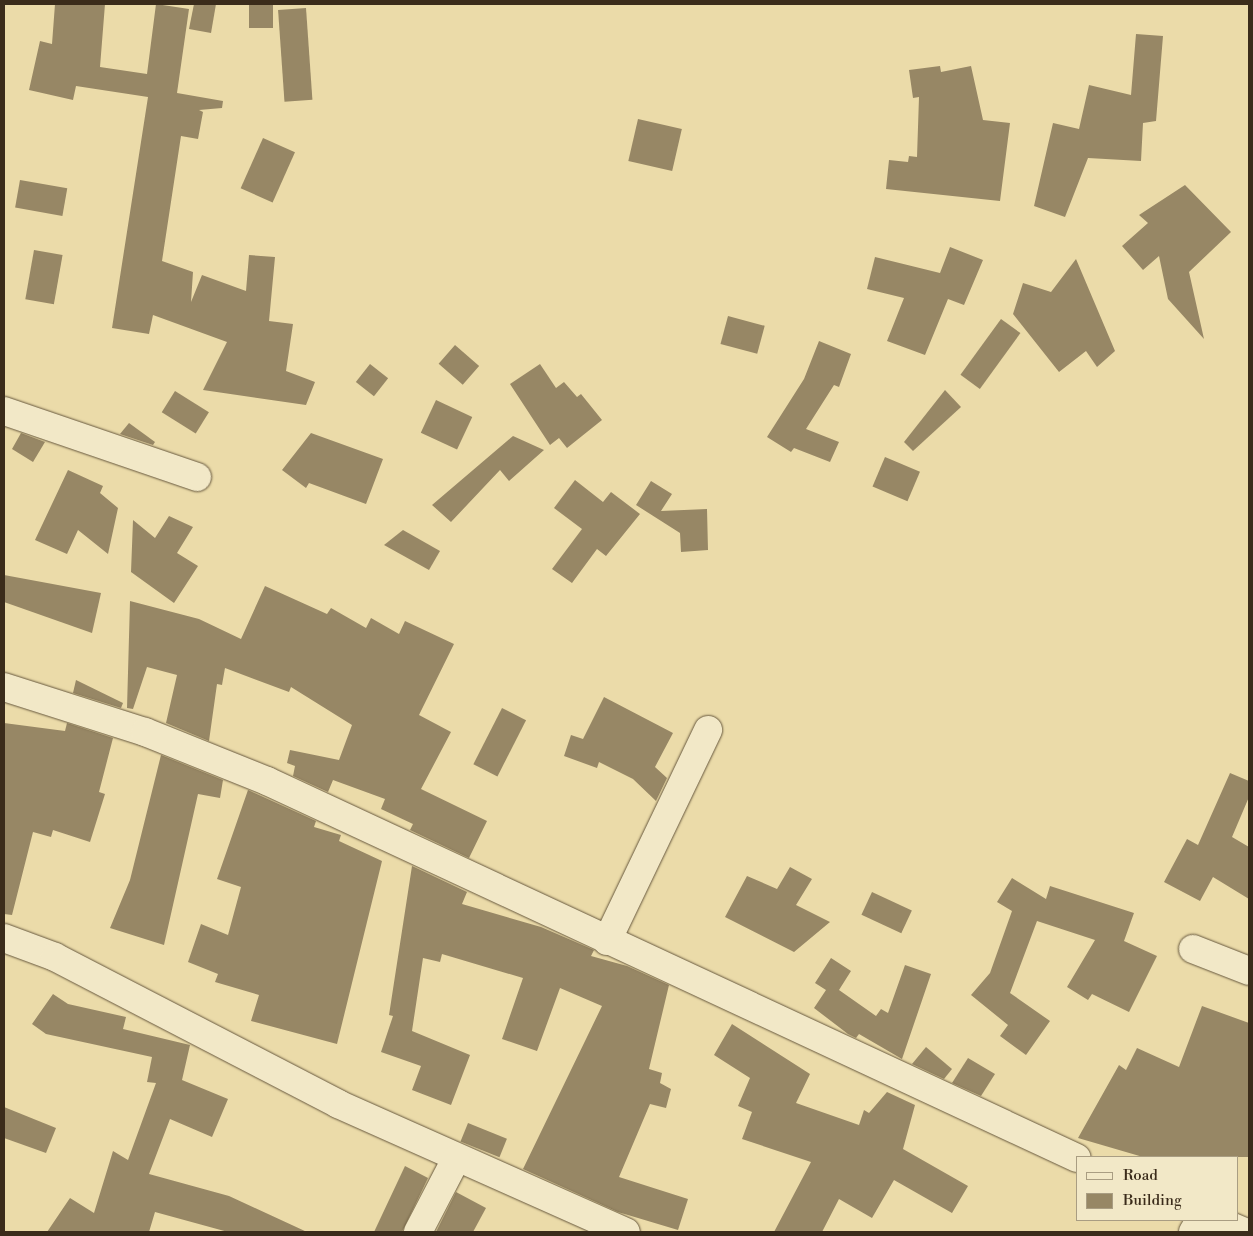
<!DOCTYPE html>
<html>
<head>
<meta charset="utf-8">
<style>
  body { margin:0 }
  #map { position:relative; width:1253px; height:1236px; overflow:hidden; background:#ebdba9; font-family:"Libre Bodoni",serif }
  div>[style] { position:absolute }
  .building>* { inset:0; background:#978765; transform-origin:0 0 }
  .roads { filter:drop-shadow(0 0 1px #67583e) drop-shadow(0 0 1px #67583e) }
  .street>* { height:28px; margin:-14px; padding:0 14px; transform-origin:14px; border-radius:14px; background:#f2e8c7 }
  span { translate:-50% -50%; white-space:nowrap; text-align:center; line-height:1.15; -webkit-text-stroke:4.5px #f2e8c7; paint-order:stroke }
  .frame { position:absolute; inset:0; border:5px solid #3b2c1b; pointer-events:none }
  .legend { position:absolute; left:1076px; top:1156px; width:162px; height:65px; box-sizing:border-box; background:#f2e8c7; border:1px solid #a99d82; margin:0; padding:6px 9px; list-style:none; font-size:15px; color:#3b2c1b }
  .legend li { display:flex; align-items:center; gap:10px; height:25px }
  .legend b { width:25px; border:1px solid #a99d82 }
</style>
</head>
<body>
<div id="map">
  <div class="building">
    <div style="clip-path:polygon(55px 4px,105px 4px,100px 67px,147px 74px,156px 4px,189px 9px,177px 93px,223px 101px,222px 108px,199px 110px,203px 112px,198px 139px,181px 136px,162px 261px,193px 272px,191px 302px,202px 275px,246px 291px,249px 255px,275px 257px,269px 321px,293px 324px,286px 371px,315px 382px,306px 405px,203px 390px,227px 342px,153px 315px,149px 334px,112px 328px,148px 97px,76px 86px,73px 100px,29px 90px,40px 41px,52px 44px)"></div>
    <div style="clip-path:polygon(194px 4px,216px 4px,211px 33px,189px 29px)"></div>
    <div style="left:249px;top:4px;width:24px;height:24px"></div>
    <div style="left:306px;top:8px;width:92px;height:28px;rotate:86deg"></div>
    <div style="clip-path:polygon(1136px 34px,1163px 36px,1156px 121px,1143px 123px,1141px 161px,1088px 158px,1065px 217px,1034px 206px,1053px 123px,1079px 129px,1089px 85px,1131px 95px)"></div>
    <div style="clip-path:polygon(940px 66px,941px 72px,971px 66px,983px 120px,1010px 123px,1000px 201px,886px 189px,889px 160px,908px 162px,909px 156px,917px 157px,919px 97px,913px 98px,909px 70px)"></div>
    <div style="left:638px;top:119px;width:45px;height:43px;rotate:13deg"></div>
    <div style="left:263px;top:138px;width:35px;height:55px;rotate:24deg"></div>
    <div style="left:20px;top:180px;width:48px;height:28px;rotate:10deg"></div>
    <div style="clip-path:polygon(1185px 185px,1231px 232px,1189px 272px,1204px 339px,1168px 299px,1159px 256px,1143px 270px,1122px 246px,1148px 223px,1139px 215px)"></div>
    <div style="clip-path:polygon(950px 247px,983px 260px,964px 305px,948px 299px,925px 355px,887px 341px,904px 298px,867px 289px,875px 257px,940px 273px)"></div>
    <div style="left:34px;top:250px;width:29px;height:50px;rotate:10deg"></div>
    <div style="clip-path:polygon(1076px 259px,1115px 351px,1097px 367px,1086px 351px,1059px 372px,1013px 314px,1023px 283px,1051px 292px)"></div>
    <div style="left:728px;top:316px;width:38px;height:29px;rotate:15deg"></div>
    <div style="left:1001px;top:319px;width:24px;height:69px;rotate:36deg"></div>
    <div style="clip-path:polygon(819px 341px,851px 354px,839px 387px,834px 385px,806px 429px,839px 442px,830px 462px,794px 448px,791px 452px,767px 437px,804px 379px)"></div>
    <div style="left:455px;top:345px;width:32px;height:25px;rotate:41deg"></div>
    <div style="left:370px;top:364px;width:23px;height:23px;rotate:38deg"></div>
    <div style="clip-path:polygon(540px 364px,556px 388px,564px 382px,577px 397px,581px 394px,602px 420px,567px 448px,559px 438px,550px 445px,510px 384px)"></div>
    <div style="clip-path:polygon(945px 390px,961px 407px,913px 451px,904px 442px)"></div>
    <div style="left:175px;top:391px;width:40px;height:25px;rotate:32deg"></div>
    <div style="left:436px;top:400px;width:40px;height:36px;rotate:25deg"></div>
    <div style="clip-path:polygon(129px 423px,155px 442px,153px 445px,120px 434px)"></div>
    <div style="clip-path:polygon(21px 433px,45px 442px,33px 462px,12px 449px)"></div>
    <div style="clip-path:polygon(311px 433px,383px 459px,366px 504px,309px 483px,306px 488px,282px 470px)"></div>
    <div style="clip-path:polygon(513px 436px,544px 450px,509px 481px,500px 470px,451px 522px,432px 505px)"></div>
    <div style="left:885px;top:457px;width:38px;height:32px;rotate:23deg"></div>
    <div style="clip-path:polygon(68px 470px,103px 486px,100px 493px,118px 508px,108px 554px,78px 530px,67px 554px,35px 540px)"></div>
    <div style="clip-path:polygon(575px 480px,603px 502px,611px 492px,640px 514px,606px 556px,597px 549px,572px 583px,552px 569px,582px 529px,554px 508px)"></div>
    <div style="clip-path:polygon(651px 481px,672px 494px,661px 511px,707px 509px,708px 550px,681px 552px,680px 533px,636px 505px)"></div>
    <div style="clip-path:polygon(169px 516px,193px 527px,177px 553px,198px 566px,174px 603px,131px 572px,133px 520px,155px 538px)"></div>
    <div style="clip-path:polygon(403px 530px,440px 551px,429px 570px,384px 545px)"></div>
    <div style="clip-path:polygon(4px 575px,101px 593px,92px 633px,4px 602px)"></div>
    <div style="clip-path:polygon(265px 586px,327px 614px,331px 608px,366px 628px,371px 618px,399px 634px,405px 621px,454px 644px,419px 715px,451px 732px,421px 789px,487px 821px,469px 858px,410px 830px,413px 824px,381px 809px,385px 799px,333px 780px,328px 792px,293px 776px,295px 766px,287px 763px,290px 750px,339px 760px,352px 725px,291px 687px,289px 692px,225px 668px,222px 685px,217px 684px,209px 741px,166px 723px,177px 675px,147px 667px,133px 709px,127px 708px,130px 601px,199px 619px,241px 639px)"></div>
    <div style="clip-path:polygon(76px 680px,123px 703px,121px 708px,73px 693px)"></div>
    <div style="clip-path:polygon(604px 697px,673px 733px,655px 767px,667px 778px,656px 801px,633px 779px,599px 762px,597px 768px,564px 756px,571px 735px,583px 739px)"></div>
    <div style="left:502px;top:708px;width:27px;height:63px;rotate:27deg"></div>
    <div style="clip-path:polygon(4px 723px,65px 731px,67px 723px,113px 738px,99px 792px,105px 794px,90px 842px,53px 830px,51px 837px,33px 832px,12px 915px,4px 914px)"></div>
    <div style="clip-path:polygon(161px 755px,223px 780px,220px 798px,198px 794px,164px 945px,110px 928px,130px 880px)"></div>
    <div style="clip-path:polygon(1230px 773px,1249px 781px,1249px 797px,1232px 837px,1249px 847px,1249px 899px,1213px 877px,1200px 901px,1164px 882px,1187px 839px,1198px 845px)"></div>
    <div style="clip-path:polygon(248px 790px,316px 821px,314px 827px,341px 835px,339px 841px,382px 861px,337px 1044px,251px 1021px,259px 995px,215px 982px,218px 974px,188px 962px,201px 924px,228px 935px,241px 887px,217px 879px)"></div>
    <div style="clip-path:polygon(412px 866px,467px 892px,462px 904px,541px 927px,594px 950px,591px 956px,627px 966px,669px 985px,649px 1069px,662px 1073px,660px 1083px,671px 1089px,666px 1108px,650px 1104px,619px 1177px,688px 1199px,678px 1230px,618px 1212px,523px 1169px,602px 1006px,560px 988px,537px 1051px,502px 1039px,523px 978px,442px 954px,440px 962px,423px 958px,412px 1031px,470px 1055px,451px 1105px,412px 1090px,421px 1066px,381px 1052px,393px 1016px,389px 1015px)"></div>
    <div style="clip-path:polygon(790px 867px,812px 879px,796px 905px,830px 922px,794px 952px,725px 917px,747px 876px,777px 889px)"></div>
    <div style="clip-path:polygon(1012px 878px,1046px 899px,1050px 886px,1134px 913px,1124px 941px,1157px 956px,1129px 1012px,1092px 994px,1088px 1000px,1067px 987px,1095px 940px,1037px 921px,1010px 993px,1050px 1021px,1026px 1055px,1000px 1036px,1008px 1025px,971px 995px,990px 973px,1012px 911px,997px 902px)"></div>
    <div style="left:872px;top:892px;width:44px;height:25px;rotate:25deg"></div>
    <div style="clip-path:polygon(831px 958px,851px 971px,839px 990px,876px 1016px,881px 1009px,888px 1013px,905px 965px,931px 974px,902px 1059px,859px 1034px,856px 1038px,848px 1034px,814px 1008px,826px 990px,815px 983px)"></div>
    <div style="clip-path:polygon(53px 994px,68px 1004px,126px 1017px,123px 1029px,190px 1045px,182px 1080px,228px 1099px,212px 1137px,170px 1119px,149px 1174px,229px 1196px,307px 1232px,228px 1232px,155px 1212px,149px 1232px,47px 1232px,70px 1198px,94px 1213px,113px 1151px,128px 1160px,156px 1083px,147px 1082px,152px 1057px,46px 1034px,32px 1024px)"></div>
    <div style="clip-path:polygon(1202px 1006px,1249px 1023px,1249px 1157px,1143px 1157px,1078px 1138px,1119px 1065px,1126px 1070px,1137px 1048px,1179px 1067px)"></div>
    <div style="clip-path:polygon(732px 1024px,810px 1074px,796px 1103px,859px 1125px,864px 1110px,869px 1113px,887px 1092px,915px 1105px,903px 1149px,968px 1186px,952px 1213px,894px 1180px,872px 1218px,839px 1199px,822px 1232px,774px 1232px,811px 1162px,742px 1139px,752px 1112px,738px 1106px,750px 1078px,714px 1055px)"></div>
    <div style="clip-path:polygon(926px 1047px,952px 1069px,944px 1079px,912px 1064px)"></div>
    <div style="clip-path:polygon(968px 1058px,995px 1074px,981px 1096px,952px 1083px)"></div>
    <div style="clip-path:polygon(4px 1107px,56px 1128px,46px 1153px,4px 1138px)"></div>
    <div style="left:468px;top:1123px;width:42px;height:20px;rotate:22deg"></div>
    <div style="clip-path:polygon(405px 1166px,428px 1178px,402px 1232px,374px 1232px)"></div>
    <div style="clip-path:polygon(456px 1192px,486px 1208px,473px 1232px,436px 1232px)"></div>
  </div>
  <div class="roads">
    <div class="street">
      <div style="left:4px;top:411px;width:204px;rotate:18.9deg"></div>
      <div style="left:4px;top:687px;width:148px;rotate:17.7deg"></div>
      <div style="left:145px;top:732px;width:131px;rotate:21.9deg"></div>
      <div style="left:267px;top:781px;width:893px;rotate:24.96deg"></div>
      <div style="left:4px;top:938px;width:54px;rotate:20.4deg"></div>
      <div style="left:55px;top:957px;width:319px;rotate:27.4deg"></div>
      <div style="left:338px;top:1104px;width:315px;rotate:24deg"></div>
      <div style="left:607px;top:941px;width:234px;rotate:-64.4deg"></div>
      <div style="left:1193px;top:949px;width:60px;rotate:21.4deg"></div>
      <div style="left:1216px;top:1220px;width:30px;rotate:23deg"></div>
      <div style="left:418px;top:1232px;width:82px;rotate:-62.5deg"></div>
      <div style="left:1193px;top:1232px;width:14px;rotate:-60deg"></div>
    </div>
  </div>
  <div class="frame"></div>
  <ul class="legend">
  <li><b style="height:6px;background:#f2e8c7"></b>Road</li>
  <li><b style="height:14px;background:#978765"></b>Building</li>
  </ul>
</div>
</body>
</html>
